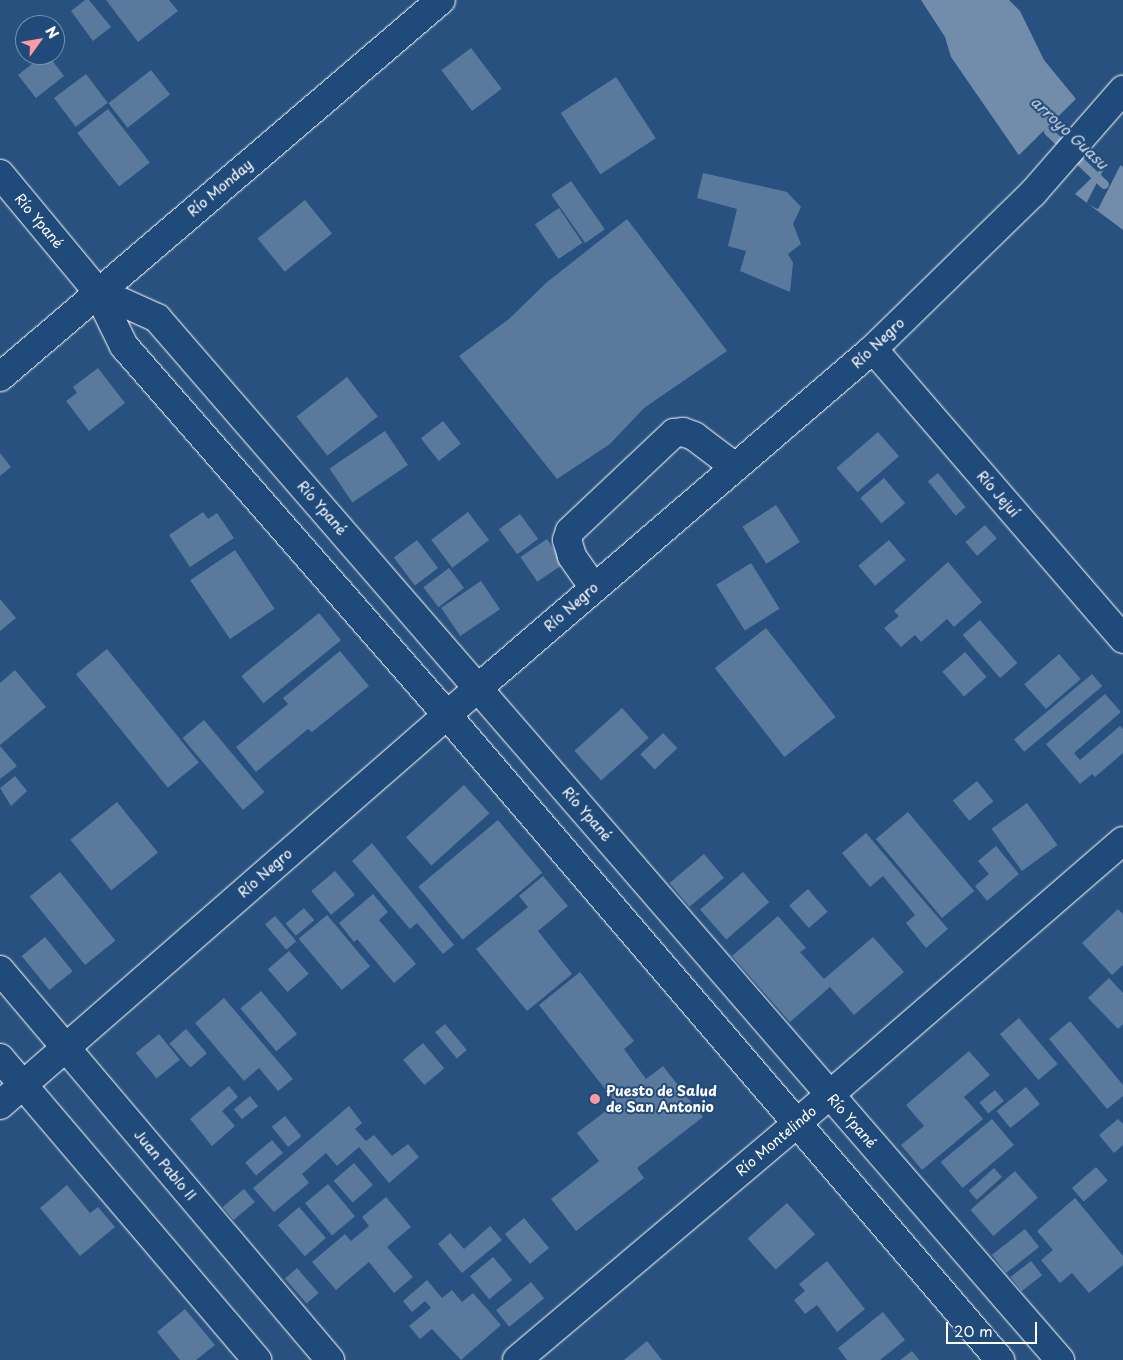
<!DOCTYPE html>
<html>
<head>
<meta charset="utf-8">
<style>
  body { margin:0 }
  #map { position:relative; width:1123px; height:1360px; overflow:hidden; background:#28517f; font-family:"Playpen Sans",sans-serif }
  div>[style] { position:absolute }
  .water>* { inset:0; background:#718dab }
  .pier>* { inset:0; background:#28517f; transform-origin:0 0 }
  .stream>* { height:9px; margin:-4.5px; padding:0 4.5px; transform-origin:4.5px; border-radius:4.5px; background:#718dab }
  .building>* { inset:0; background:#5a7a9d; transform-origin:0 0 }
  .roads { filter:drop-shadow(0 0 1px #fff) drop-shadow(0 0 1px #fff) }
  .minor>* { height:28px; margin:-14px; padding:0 14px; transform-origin:14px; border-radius:14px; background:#1f4a7a }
  .dots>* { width:14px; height:14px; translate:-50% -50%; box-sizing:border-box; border:2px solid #1f4a7a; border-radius:50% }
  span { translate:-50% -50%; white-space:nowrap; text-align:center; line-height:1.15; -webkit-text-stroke:4px #1f4a7a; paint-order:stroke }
  .street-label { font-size:14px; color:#fff }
  .poi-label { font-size:14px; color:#fff; font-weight:700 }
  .left { translate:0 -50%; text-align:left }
  .water-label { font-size:15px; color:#d4dde6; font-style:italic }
  .north { position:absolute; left:15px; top:15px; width:50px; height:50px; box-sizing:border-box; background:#1f4a7a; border:1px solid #7992af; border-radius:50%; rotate:58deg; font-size:14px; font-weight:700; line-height:20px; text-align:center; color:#fff }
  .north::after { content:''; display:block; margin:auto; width:18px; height:22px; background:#ff9aa2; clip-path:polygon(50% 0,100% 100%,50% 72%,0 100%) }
  .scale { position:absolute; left:946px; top:1322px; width:91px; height:22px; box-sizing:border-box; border:2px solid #fff; border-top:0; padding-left:6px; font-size:15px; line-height:18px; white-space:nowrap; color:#fff; -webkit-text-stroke:4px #1f4a7a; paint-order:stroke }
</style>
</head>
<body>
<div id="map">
  <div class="water">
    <div style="clip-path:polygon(921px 0,1009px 0,1020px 11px,1044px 60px,1076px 99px,1069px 127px,1027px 167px,951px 57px,945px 37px)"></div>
    <div style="clip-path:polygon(1111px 159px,1123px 167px,1123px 230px,1075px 194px)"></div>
  </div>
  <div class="pier">
    <div style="clip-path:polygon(1078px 97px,1071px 129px,1025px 169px,1017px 157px)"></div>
    <div style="left:1110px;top:157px;width:13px;height:52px;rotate:27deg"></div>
  </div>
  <div class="stream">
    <div style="left:1048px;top:131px;width:77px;rotate:43.4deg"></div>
  </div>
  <div class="building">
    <div style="clip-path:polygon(85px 0,89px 0,111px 27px,93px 41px,71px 11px)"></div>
    <div style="clip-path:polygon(106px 0,169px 0,178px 11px,138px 42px)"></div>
    <div style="left:471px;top:48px;width:51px;height:37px;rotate:53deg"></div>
    <div style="clip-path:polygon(43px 55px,48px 55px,64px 76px,36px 98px,18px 75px)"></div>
    <div style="left:151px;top:70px;width:31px;height:54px;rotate:52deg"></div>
    <div style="left:86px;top:74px;width:36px;height:40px;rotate:53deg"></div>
    <div style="left:616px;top:77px;width:73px;height:66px;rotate:57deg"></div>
    <div style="left:108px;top:109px;width:68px;height:39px;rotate:52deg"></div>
    <div style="clip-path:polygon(703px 173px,787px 192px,801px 207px,793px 224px,801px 244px,788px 254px,793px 263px,790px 292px,740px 271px,746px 251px,728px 246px,737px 209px,697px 198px)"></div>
    <div style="left:571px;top:181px;width:59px;height:24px;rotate:55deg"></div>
    <div style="left:305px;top:200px;width:43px;height:61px;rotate:51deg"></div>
    <div style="left:559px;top:208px;width:42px;height:29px;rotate:56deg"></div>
    <div style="clip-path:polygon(627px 219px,727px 351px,644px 408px,610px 444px,557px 479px,459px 356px,509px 319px,546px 283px)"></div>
    <div style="clip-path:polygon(98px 368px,125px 403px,89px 431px,66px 401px,77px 393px,73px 387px)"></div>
    <div style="left:347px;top:377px;width:50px;height:64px;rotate:52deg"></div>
    <div style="left:443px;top:421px;width:29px;height:28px;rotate:52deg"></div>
    <div style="left:385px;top:431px;width:41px;height:67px;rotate:56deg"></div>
    <div style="left:878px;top:432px;width:32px;height:55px;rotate:49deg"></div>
    <div style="clip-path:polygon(0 453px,11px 467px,0 476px)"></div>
    <div style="left:938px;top:473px;width:44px;height:13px;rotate:51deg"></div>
    <div style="left:884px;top:478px;width:33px;height:31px;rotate:50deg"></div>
    <div style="left:776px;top:505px;width:44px;height:40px;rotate:57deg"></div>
    <div style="clip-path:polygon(203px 512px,208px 519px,217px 513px,234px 538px,190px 567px,169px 535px)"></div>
    <div style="left:468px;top:512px;width:35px;height:46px;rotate:53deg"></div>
    <div style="left:520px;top:514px;width:31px;height:26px;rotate:54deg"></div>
    <div style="left:985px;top:525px;width:18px;height:26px;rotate:49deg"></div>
    <div style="left:547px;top:539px;width:30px;height:32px;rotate:56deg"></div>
    <div style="left:417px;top:540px;width:35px;height:29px;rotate:53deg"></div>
    <div style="left:889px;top:540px;width:26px;height:40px;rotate:50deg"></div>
    <div style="left:235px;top:550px;width:71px;height:54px;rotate:56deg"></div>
    <div style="clip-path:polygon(948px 562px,982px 602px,954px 627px,947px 619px,921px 642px,915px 635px,901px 647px,884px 628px,899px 616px,894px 611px)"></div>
    <div style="left:751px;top:563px;width:54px;height:41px;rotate:58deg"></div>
    <div style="left:449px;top:568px;width:25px;height:32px;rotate:53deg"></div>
    <div style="left:481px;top:581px;width:34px;height:48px;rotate:56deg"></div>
    <div style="clip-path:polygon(0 599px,16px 618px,0 631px)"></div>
    <div style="left:319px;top:613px;width:35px;height:100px;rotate:51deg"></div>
    <div style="left:980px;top:620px;width:57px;height:23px;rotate:49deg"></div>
    <div style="left:766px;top:628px;width:113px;height:65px;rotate:52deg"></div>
    <div style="left:107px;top:649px;width:146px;height:40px;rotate:51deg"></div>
    <div style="clip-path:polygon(340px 651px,369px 686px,312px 732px,308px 729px,256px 772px,236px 747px,288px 704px,283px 698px)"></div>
    <div style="left:965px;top:652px;width:33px;height:30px;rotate:49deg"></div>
    <div style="left:1059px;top:654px;width:33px;height:46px;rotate:49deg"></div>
    <div style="clip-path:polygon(15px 670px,46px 707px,0 745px,0 683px)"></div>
    <div style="left:1092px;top:674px;width:16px;height:102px;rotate:50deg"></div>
    <div style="clip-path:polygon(1105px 694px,1121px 712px,1074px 753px,1080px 760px,1120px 726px,1123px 729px,1123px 753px,1095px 777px,1092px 774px,1080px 784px,1046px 744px)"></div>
    <div style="left:622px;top:708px;width:40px;height:64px;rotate:48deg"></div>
    <div style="left:204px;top:720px;width:94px;height:28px;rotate:50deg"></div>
    <div style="left:663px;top:733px;width:21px;height:31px;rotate:47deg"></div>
    <div style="clip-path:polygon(0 746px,17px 766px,0 779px)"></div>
    <div style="clip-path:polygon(15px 776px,27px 791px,11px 806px,0 788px)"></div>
    <div style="left:977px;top:781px;width:26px;height:31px;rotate:51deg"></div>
    <div style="left:464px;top:785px;width:38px;height:78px;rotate:48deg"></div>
    <div style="left:117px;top:802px;width:65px;height:60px;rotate:51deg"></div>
    <div style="left:1027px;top:803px;width:52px;height:44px;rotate:54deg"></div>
    <div style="left:908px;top:812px;width:103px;height:42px;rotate:50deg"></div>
    <div style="left:498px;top:820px;width:69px;height:104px;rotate:50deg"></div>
    <div style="clip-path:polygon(866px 833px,948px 929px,926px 948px,906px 923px,915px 915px,883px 876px,870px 887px,842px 853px)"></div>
    <div style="clip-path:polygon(372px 843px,454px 945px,443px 954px,417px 923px,410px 929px,352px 861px)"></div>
    <div style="clip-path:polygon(996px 846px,1019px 874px,987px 901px,975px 886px,989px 874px,978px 861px)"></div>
    <div style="left:704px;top:854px;width:31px;height:45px;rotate:50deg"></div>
    <div style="left:335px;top:871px;width:31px;height:31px;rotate:50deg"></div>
    <div style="left:60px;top:872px;width:88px;height:39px;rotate:51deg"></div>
    <div style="left:743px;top:872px;width:40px;height:57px;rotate:49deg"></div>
    <div style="clip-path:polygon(543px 876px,568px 906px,538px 931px,572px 974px,527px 1011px,476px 949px,528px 907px,519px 896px)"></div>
    <div style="left:808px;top:889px;width:30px;height:25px;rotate:49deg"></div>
    <div style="clip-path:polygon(373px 894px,388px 912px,379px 920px,416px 964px,394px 983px,357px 939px,354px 942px,339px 923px)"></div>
    <div style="left:304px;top:908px;width:16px;height:24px;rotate:50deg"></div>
    <div style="clip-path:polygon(1118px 909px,1123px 914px,1123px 965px,1112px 975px,1082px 943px)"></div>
    <div style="left:327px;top:915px;width:67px;height:37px;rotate:50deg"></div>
    <div style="left:275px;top:916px;width:33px;height:13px;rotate:50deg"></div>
    <div style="clip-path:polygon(778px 916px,806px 948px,800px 952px,824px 979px,873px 937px,904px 972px,854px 1015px,830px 987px,790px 1022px,732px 956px)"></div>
    <div style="left:45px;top:937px;width:44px;height:30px;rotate:51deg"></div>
    <div style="left:289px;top:951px;width:30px;height:28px;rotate:49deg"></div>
    <div style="clip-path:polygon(580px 972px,634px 1041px,624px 1049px,646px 1079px,663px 1066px,703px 1117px,637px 1168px,644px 1178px,576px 1231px,551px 1199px,599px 1161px,577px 1133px,616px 1103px,539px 1005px)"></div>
    <div style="clip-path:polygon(1109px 978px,1123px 993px,1123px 1024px,1118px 1029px,1088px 998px)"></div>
    <div style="left:261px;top:991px;width:56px;height:27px;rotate:50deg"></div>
    <div style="clip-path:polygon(224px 998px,293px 1079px,278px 1091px,259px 1068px,244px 1081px,195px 1023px)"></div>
    <div style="left:1019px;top:1018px;width:60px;height:25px;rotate:50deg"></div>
    <div style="clip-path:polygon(1070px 1021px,1123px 1085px,1123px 1096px,1107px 1109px,1049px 1039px)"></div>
    <div style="left:445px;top:1024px;width:34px;height:13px;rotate:50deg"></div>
    <div style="left:186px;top:1029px;width:32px;height:22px;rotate:49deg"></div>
    <div style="left:159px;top:1034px;width:33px;height:30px;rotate:51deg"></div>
    <div style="left:423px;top:1043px;width:33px;height:26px;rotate:50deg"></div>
    <div style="clip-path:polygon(969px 1051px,990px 1075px,964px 1097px,983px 1119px,922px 1170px,901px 1145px,924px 1126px,906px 1105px)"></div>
    <div style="clip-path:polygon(229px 1086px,238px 1097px,222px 1111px,235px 1126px,212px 1146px,190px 1119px)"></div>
    <div style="left:1026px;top:1087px;width:22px;height:38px;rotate:51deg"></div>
    <div style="left:995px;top:1090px;width:14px;height:20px;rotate:51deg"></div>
    <div style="left:250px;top:1096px;width:13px;height:21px;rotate:51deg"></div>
    <div style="clip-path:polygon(349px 1106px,362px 1123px,355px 1129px,366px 1141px,374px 1135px,392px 1156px,408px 1144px,419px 1157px,389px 1183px,359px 1147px,337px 1166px,326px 1153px,302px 1174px,309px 1183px,274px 1212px,253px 1188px)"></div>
    <div style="left:285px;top:1116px;width:26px;height:17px;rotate:51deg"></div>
    <div style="left:992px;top:1119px;width:34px;height:67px;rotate:50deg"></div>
    <div style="clip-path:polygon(1118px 1119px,1123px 1124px,1123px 1145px,1114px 1153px,1099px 1135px)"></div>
    <div style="left:272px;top:1140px;width:17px;height:35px;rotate:50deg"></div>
    <div style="left:354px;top:1163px;width:29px;height:27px;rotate:49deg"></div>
    <div style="left:1096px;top:1167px;width:18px;height:32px;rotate:49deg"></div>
    <div style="left:994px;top:1168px;width:12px;height:34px;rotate:48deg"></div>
    <div style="left:1015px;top:1171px;width:35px;height:59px;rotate:49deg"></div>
    <div style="left:328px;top:1184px;width:42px;height:30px;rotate:50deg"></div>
    <div style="clip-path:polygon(67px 1185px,90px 1213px,98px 1207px,115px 1227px,80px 1256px,40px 1208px)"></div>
    <div style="left:244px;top:1189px;width:17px;height:28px;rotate:50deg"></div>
    <div style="clip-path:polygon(386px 1197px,411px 1227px,387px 1247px,413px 1277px,394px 1293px,369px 1262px,336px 1290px,312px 1262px,345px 1234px,351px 1241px,369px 1226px,362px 1217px)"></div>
    <div style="clip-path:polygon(1075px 1198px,1123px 1256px,1123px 1265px,1089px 1293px,1072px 1273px,1060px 1283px,1041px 1260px,1053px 1250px,1037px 1231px)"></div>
    <div style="left:787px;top:1203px;width:42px;height:53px;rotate:48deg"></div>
    <div style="left:299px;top:1207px;width:41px;height:28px;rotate:49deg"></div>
    <div style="left:524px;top:1218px;width:39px;height:25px;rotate:50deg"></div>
    <div style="clip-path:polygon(490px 1226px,502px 1240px,462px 1273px,438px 1244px,450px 1233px,464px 1249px)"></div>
    <div style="left:1025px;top:1229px;width:23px;height:42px;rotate:52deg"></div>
    <div style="left:493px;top:1257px;width:30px;height:30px;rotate:50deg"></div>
    <div style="clip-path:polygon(827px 1261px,865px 1309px,837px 1332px,817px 1305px,805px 1314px,794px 1300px,805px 1291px,799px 1284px)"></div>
    <div style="left:1031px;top:1261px;width:18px;height:26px;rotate:52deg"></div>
    <div style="left:297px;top:1268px;width:33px;height:16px;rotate:49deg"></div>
    <div style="clip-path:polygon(427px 1280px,442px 1298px,452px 1290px,462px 1302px,473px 1293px,501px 1325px,461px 1360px,432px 1329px,420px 1339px,409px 1326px,431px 1308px,425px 1301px,412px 1312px,403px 1301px)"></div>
    <div style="left:531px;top:1282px;width:21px;height:45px;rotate:51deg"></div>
    <div style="clip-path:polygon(185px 1309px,215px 1345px,196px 1360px,180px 1360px,157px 1332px)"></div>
    <div style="clip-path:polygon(883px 1312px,905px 1340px,880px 1360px,847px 1360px,838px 1348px)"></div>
    <div style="clip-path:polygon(647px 1341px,662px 1360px,624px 1360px)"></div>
    <div style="clip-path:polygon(912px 1351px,919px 1360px,900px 1360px)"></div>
  </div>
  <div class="roads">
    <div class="minor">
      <div style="left:0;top:174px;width:152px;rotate:50.3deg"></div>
      <div style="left:97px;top:291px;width:61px;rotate:63.9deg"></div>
      <div style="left:124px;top:346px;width:490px;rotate:48.8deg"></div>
      <div style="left:447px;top:715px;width:850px;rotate:49.39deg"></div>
      <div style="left:97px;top:291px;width:66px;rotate:24.2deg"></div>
      <div style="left:157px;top:318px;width:1379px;rotate:49.09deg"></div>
      <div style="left:873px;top:349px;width:383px;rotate:49.2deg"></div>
      <div style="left:0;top:377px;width:580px;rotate:-40.53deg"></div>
      <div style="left:594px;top:588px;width:39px;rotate:-125deg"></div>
      <div style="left:572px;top:556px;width:17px;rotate:-107deg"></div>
      <div style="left:567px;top:540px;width:9px;rotate:-72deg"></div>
      <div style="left:570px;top:531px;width:143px;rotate:-43.3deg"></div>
      <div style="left:674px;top:433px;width:9px;rotate:-6deg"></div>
      <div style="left:683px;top:432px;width:12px;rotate:20deg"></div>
      <div style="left:694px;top:436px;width:51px;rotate:37.1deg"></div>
      <div style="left:0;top:970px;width:511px;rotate:49.76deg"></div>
      <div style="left:0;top:1058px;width:397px;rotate:49.6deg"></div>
      <div style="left:0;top:1105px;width:634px;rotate:-41.1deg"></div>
      <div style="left:478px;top:688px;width:521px;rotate:-40.64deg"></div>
      <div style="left:873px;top:349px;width:223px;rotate:-44.3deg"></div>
      <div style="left:1033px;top:193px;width:137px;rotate:-48.9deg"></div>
      <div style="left:517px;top:1360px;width:365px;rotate:-40.2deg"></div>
      <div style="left:796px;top:1124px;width:432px;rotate:-40.9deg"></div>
    </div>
  </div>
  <div class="dots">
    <div style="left:595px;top:1099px;background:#ff9aa2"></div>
  </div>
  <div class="street-label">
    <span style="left:220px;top:188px;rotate:-40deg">Río Monday</span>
    <span style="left:39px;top:221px;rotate:50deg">Río Ypané</span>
    <span style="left:878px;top:343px;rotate:-43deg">Río Negro</span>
    <span style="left:998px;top:494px;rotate:49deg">Río Jejuí</span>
    <span style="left:322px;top:508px;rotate:49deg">Río Ypané</span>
    <span style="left:571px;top:607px;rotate:-41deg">Río Negro</span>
    <span style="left:587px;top:814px;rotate:49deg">Río Ypané</span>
    <span style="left:265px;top:873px;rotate:-41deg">Río Negro</span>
    <span style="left:852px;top:1121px;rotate:49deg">Río Ypané</span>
    <span style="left:776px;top:1141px;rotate:-40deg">Río Montelindo</span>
    <span style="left:165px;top:1165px;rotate:50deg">Juan Pablo II</span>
  </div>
  <div class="poi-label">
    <span class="left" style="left:606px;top:1099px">Puesto de Salud<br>de San Antonio</span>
  </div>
  <div class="water-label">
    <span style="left:1070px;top:132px;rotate:43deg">arroyo Guasu</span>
  </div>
  <div class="north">N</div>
  <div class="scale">20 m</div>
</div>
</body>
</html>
